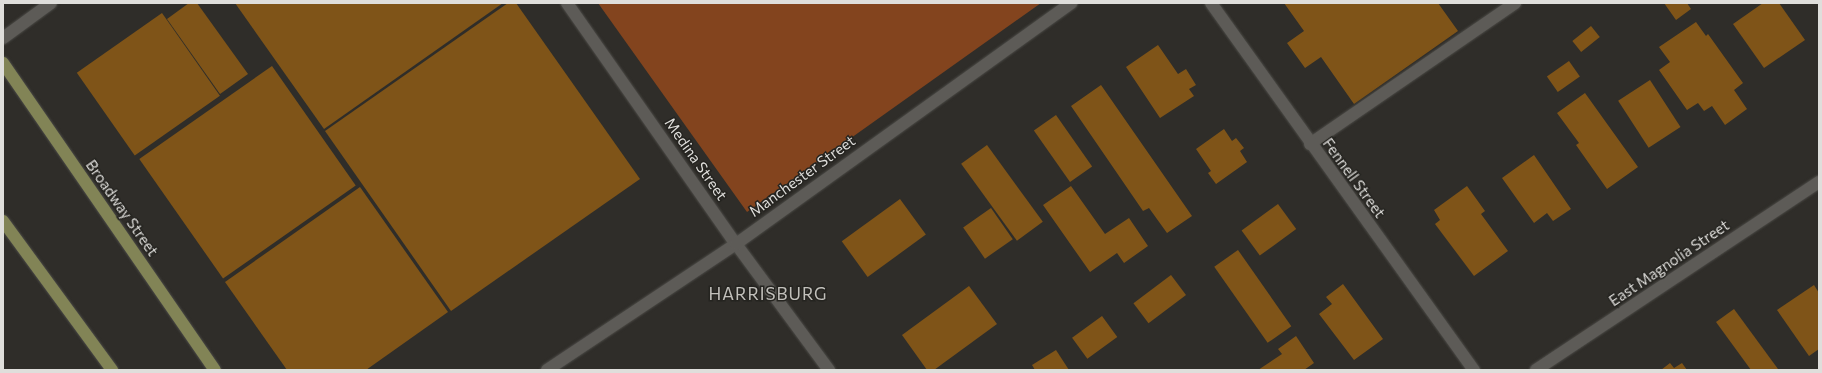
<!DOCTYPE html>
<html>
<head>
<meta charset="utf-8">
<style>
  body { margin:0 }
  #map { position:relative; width:1822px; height:373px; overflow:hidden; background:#2f2d29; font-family:Commissioner,sans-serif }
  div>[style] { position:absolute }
  .green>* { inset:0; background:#83441e }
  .building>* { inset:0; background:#7f5418; transform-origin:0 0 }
  .roads { filter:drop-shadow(0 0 1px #4b4a46) drop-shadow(0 0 1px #4b4a46) }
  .lane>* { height:12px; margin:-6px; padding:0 6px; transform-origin:6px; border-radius:6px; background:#5d5b57 }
  .street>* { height:12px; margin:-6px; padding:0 6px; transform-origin:6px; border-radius:6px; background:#5d5b57 }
  .primary>* { height:12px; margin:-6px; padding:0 6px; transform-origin:6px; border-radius:6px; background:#828456 }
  span { translate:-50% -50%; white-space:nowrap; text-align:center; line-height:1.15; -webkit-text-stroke:3px #252420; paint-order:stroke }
  .street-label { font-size:15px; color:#dfdedb }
  .quarter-label { font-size:17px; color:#c2c0bb; letter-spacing:1px }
  .frame { position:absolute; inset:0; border:4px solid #dfdedb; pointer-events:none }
</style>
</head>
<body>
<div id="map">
  <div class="green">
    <div style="clip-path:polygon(598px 3px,1041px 3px,747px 212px)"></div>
  </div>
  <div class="building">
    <div style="clip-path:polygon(189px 3px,197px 3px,248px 74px,220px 94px,167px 19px)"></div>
    <div style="clip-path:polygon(235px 3px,503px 3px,324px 129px)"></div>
    <div style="clip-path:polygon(508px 3px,516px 3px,640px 179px,451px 311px,325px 131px)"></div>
    <div style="clip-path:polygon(1284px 3px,1438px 3px,1458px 31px,1354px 104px,1321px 57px,1305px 68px,1287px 43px,1304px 31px)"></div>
    <div style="clip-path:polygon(1664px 3px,1687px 3px,1691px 9px,1676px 20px)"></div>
    <div style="clip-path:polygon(1763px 3px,1779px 3px,1805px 40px,1764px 68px,1733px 24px)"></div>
    <div style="left:162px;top:13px;width:101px;height:104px;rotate:55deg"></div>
    <div style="clip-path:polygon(1696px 22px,1706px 36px,1708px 34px,1743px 83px,1734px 90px,1747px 109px,1725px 125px,1712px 106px,1704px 111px,1698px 103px,1687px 110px,1659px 70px,1670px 62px,1659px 47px)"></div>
    <div style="left:1591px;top:26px;width:14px;height:24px;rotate:51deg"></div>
    <div style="clip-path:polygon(1158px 45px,1178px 74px,1186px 69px,1196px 85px,1189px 89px,1194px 96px,1160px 118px,1126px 67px)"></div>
    <div style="left:1569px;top:61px;width:19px;height:27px;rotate:55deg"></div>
    <div style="left:272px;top:66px;width:146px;height:162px;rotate:55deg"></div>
    <div style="left:1650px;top:80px;width:56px;height:38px;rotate:57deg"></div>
    <div style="clip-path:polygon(1101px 85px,1192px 216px,1167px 233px,1149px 208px,1143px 211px,1071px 106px)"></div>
    <div style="clip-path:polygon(1585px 93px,1638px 167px,1607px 189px,1576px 145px,1579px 143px,1557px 113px)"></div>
    <div style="left:1056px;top:115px;width:63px;height:27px;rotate:55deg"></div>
    <div style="clip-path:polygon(1224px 129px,1232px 141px,1236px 138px,1244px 148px,1240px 151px,1247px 162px,1216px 184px,1208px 173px,1211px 171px,1196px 149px)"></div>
    <div style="left:987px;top:145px;width:95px;height:32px;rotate:54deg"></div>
    <div style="clip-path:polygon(1534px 155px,1571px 209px,1553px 221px,1547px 213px,1534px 223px,1502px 178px)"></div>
    <div style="clip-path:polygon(1071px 186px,1105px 234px,1129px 218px,1148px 246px,1124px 263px,1117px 253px,1090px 272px,1043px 205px)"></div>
    <div style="clip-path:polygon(1467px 186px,1485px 211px,1481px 214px,1508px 251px,1474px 276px,1435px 224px,1440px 220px,1434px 210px)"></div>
    <div style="clip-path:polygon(360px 187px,448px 312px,366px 370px,287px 370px,225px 282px)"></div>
    <div style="left:900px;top:199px;width:44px;height:72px;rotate:54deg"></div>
    <div style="left:1278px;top:204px;width:31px;height:45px;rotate:54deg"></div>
    <div style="left:991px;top:208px;width:38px;height:34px;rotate:55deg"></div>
    <div style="left:1238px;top:250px;width:93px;height:29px;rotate:55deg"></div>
    <div style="left:1171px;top:275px;width:25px;height:47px;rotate:53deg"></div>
    <div style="clip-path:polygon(1343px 284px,1383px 339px,1354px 360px,1319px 314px,1332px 304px,1326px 297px)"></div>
    <div style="clip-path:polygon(1814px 285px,1819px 293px,1819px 349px,1809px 356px,1777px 310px)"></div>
    <div style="clip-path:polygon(969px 286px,997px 324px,934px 370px,927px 370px,902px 335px)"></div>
    <div style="clip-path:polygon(1734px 309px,1778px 369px,1751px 370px,1716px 322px)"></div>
    <div style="left:1102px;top:316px;width:26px;height:37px;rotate:54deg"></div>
    <div style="clip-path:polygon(1296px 336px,1314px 363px,1304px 370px,1258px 370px,1282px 354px,1278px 349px)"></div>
    <div style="clip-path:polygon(1056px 350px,1069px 370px,1035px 370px,1032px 365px)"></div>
    <div style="clip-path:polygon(1670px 363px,1674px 368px,1682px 363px,1687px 370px,1661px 370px)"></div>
  </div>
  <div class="roads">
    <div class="lane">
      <div style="left:1310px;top:144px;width:249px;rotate:-34.5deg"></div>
    </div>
    <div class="street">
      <div style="left:567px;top:3px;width:294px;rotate:55deg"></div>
      <div style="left:736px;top:244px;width:157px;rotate:53.6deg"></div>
      <div style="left:1211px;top:3px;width:452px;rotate:54.4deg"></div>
      <div style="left:3px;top:38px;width:59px;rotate:-36.1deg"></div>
      <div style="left:547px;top:370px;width:227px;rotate:-33.7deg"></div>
      <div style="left:736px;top:244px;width:413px;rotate:-35.7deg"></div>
      <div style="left:1536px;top:370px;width:340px;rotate:-33.6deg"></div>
    </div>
    <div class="primary">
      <div style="left:3px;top:63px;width:373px;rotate:55.4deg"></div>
      <div style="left:3px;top:221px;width:185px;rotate:53.8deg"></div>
    </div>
  </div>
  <div class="street-label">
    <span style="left:696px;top:159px;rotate:55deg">Medina Street</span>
    <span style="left:802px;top:176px;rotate:-36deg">Manchester Street</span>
    <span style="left:1354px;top:178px;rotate:54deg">Fennell Street</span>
    <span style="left:122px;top:208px;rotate:55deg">Broadway Street</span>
    <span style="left:1669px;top:263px;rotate:-34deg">East Magnolia Street</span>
  </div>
  <div class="quarter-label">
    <span style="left:768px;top:294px">HARRISBURG</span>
  </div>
  <div class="frame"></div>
</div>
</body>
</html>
